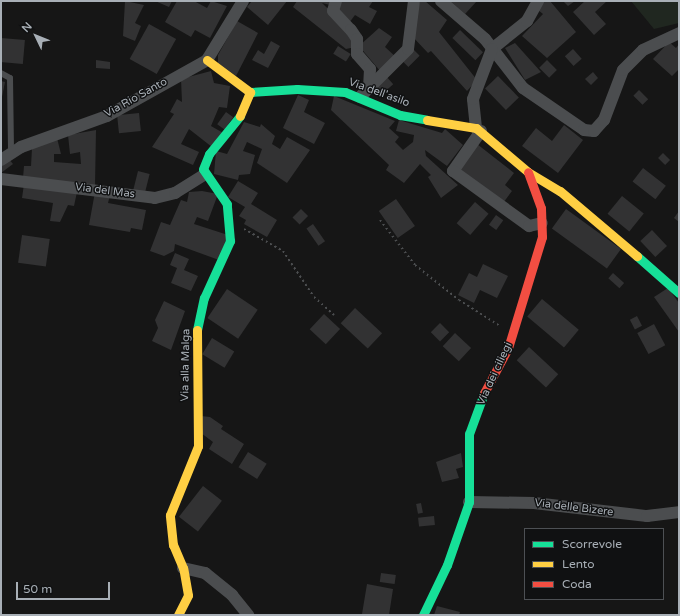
<!DOCTYPE html>
<html>
<head>
<meta charset="utf-8">
<style>
  body { margin:0 }
  #map { position:relative; width:680px; height:616px; overflow:hidden; background:#161616; font-family:"Varela Round",sans-serif }
  div>[style] { position:absolute }
  .green>* { inset:0; background:#202720 }
  .building>* { inset:0; background:#323233; transform-origin:0 0 }
  .path>* { height:2px; margin-top:-1px; transform-origin:0; background:repeating-linear-gradient(90deg,#4c4e50 0 2px,transparent 0 5px) }
  .lane>* { height:6px; margin:-3px; padding:0 3px; transform-origin:3px; border-radius:3px; background:#4b4d4f }
  .street>* { height:12px; margin:-6px; padding:0 6px; transform-origin:6px; border-radius:6px; background:#4b4d4f }
  .fast>* { height:9px; margin:-4.5px; padding:0 4.5px; transform-origin:4.5px; border-radius:4.5px; background:#16e098 }
  .slow>* { height:9px; margin:-4.5px; padding:0 4.5px; transform-origin:4.5px; border-radius:4.5px; background:#ffcf43 }
  .jam>* { height:9px; margin:-4.5px; padding:0 4.5px; transform-origin:4.5px; border-radius:4.5px; background:#f24e42 }
  span { translate:-50% -50%; white-space:nowrap; text-align:center; line-height:1.15; -webkit-text-stroke:3px #101112; paint-order:stroke }
  .street-label { font-size:11px; color:#a8afb6 }
  .frame { position:absolute; inset:0; border:2px solid #a8afb6; pointer-events:none }
  .legend { position:absolute; left:524px; top:528px; width:140px; height:72px; box-sizing:border-box; background:#101112; border:1px solid #4d5054; margin:0; padding:5px 7px; list-style:none; font-size:12px; color:#a8afb6 }
  .legend li { display:flex; align-items:center; gap:8px; height:20px }
  .legend b { width:20px; border:1px solid #4d5054 }
  .north { position:absolute; left:16px; top:16px; width:40px; height:40px; -webkit-text-stroke:3px #101112; paint-order:stroke; rotate:313deg; font-size:11px; font-weight:700; line-height:16px; text-align:center; color:#a8afb6 }
  .north::after { content:''; display:block; margin:auto; width:14px; height:18px; background:#a8afb6; clip-path:polygon(50% 0,100% 100%,50% 72%,0 100%) }
  .scale { position:absolute; left:16px; top:582px; width:94px; height:18px; box-sizing:border-box; border:2px solid #a8afb6; border-top:0; padding-left:5px; font-size:12px; line-height:14px; white-space:nowrap; color:#a8afb6; -webkit-text-stroke:3px #101112; paint-order:stroke }
</style>
</head>
<body>
<div id="map">
  <div class="green">
    <div style="clip-path:polygon(631px 1px,679px 1px,679px 23px,654px 29px)"></div>
  </div>
  <div class="building">
    <div style="clip-path:polygon(125px 1px,144px 5px,135px 23px,141px 26px,135px 41px,123px 36px)"></div>
    <div style="clip-path:polygon(155px 1px,172px 1px,169px 7px)"></div>
    <div style="clip-path:polygon(177px 1px,194px 1px,207px 8px,211px 1px,227px 6px,210px 38px,195px 30px,191px 37px,165px 22px)"></div>
    <div style="clip-path:polygon(252px 1px,287px 1px,268px 25px,247px 7px)"></div>
    <div style="clip-path:polygon(297px 1px,332px 1px,330px 5px,322px 3px,348px 28px,355px 47px,346px 49px,293px 7px)"></div>
    <div style="clip-path:polygon(342px 1px,373px 1px,369px 7px,377px 11px,370px 24px,355px 15px,349px 23px,336px 12px)"></div>
    <div style="clip-path:polygon(420px 1px,425px 1px,447px 20px,439px 32px,477px 80px,467px 91px,431px 51px,428px 53px,411px 35px)"></div>
    <div style="clip-path:polygon(450px 1px,477px 1px,465px 14px)"></div>
    <div style="clip-path:polygon(544px 1px,550px 1px,576px 32px,547px 58px,522px 36px,543px 14px,538px 10px)"></div>
    <div style="clip-path:polygon(563px 1px,575px 1px,568px 6px)"></div>
    <div style="clip-path:polygon(585px 1px,607px 1px,595px 12px,606px 24px,594px 35px,573px 12px)"></div>
    <div style="clip-path:polygon(237px 21px,258px 33px,236px 76px,218px 63px,218px 55px)"></div>
    <div style="left:149px;top:24px;width:31px;height:40px;rotate:29deg"></div>
    <div style="clip-path:polygon(379px 28px,392px 37px,385px 47px,397px 58px,381px 72px,359px 46px)"></div>
    <div style="left:460px;top:30px;width:32px;height:11px;rotate:44deg"></div>
    <div style="left:1px;top:38px;width:24px;height:24px;rotate:5deg"></div>
    <div style="clip-path:polygon(271px 41px,280px 46px,268px 68px,252px 60px,258px 50px,264px 54px)"></div>
    <div style="clip-path:polygon(669px 42px,676px 48px,679px 44px,679px 69px,672px 76px,653px 59px)"></div>
    <div style="clip-path:polygon(515px 43px,541px 72px,525px 80px,505px 48px)"></div>
    <div style="left:338px;top:46px;width:15px;height:9px;rotate:32deg"></div>
    <div style="left:573px;top:49px;width:13px;height:11px;rotate:48deg"></div>
    <div style="left:414px;top:50px;width:8px;height:16px;rotate:45deg"></div>
    <div style="clip-path:polygon(96px 60px,110px 62px,110px 69px,96px 68px)"></div>
    <div style="left:547px;top:60px;width:14px;height:11px;rotate:45deg"></div>
    <div style="clip-path:polygon(211px 71px,214px 83px,230px 86px,227px 108px,219px 107px,211px 126px,225px 134px,212px 147px,189px 129px,181px 144px,199px 152px,193px 165px,152px 147px,174px 114px,170px 112px,177px 99px,182px 102px,181px 79px)"></div>
    <div style="clip-path:polygon(593px 72px,598px 78px,591px 85px,585px 79px)"></div>
    <div style="left:386px;top:76px;width:11px;height:19px;rotate:49deg"></div>
    <div style="left:498px;top:76px;width:30px;height:18px;rotate:46deg"></div>
    <div style="clip-path:polygon(1px 81px,5px 82px,2px 97px,1px 96px)"></div>
    <div style="left:639px;top:90px;width:13px;height:8px;rotate:45deg"></div>
    <div style="clip-path:polygon(298px 95px,309px 100px,304px 112px,325px 123px,314px 144px,283px 128px)"></div>
    <div style="clip-path:polygon(334px 96px,395px 121px,389px 128px,399px 137px,395px 142px,403px 150px,413px 142px,414px 135px,396px 131px,399px 120px,442px 133px,445px 129px,463px 145px,447px 166px,425px 150px,426px 156px,458px 185px,441px 198px,428px 177px,431px 175px,420px 164px,404px 183px,386px 170px,389px 165px,331px 110px)"></div>
    <div style="left:226px;top:112px;width:9px;height:15px;rotate:36deg"></div>
    <div style="left:139px;top:113px;width:18px;height:22px;rotate:84deg"></div>
    <div style="clip-path:polygon(244px 122px,260px 127px,261px 124px,275px 136px,272px 144px,280px 149px,287px 137px,310px 150px,287px 183px,257px 163px,262px 149px,247px 142px,243px 151px,255px 155px,250px 174px,239px 175px,238px 180px,214px 174px,216px 151px,227px 154px)"></div>
    <div style="clip-path:polygon(564px 125px,583px 140px,558px 173px,522px 146px,536px 128px,552px 141px)"></div>
    <div style="clip-path:polygon(96px 130px,95px 186px,23px 178px,24px 166px,31px 166px,32px 148px,57px 138px,61px 154px,54px 154px,54px 162px,81px 164px,80px 152px,70px 154px,68px 135px)"></div>
    <div style="clip-path:polygon(477px 144px,514px 173px,505px 185px,512px 191px,503px 203px,458px 169px)"></div>
    <div style="left:663px;top:153px;width:10px;height:7px;rotate:45deg"></div>
    <div style="clip-path:polygon(9px 159px,13px 164px,1px 173px,1px 165px)"></div>
    <div style="left:643px;top:168px;width:29px;height:17px;rotate:38deg"></div>
    <div style="left:138px;top:171px;width:12px;height:20px;rotate:14deg"></div>
    <div style="clip-path:polygon(238px 181px,258px 193px,251px 204px,277px 220px,267px 237px,244px 224px,246px 220px,239px 216px,245px 207px,228px 197px)"></div>
    <div style="clip-path:polygon(24px 184px,77px 192px,74px 206px,68px 205px,60px 222px,50px 221px,53px 203px,22px 198px)"></div>
    <div style="clip-path:polygon(202px 191px,218px 194px,208px 221px,197px 217px,194px 224px,228px 235px,219px 260px,175px 244px,174px 251px,164px 256px,150px 251px,161px 222px,170px 225px,181px 200px,187px 202px,189px 192px)"></div>
    <div style="clip-path:polygon(95px 192px,110px 195px,108px 203px,146px 210px,142px 230px,131px 228px,130px 232px,89px 225px)"></div>
    <div style="left:622px;top:196px;width:28px;height:23px;rotate:39deg"></div>
    <div style="left:396px;top:199px;width:33px;height:21px;rotate:55deg"></div>
    <div style="left:475px;top:202px;width:18px;height:28px;rotate:41deg"></div>
    <div style="left:301px;top:209px;width:10px;height:12px;rotate:45deg"></div>
    <div style="left:566px;top:209px;width:68px;height:24px;rotate:36deg"></div>
    <div style="clip-path:polygon(679px 211px,679px 222px,674px 218px)"></div>
    <div style="left:496px;top:215px;width:9px;height:12px;rotate:36deg"></div>
    <div style="left:313px;top:224px;width:21px;height:8px;rotate:55deg"></div>
    <div style="left:652px;top:230px;width:22px;height:16px;rotate:47deg"></div>
    <div style="left:22px;top:235px;width:28px;height:28px;rotate:8deg"></div>
    <div style="clip-path:polygon(175px 253px,189px 259px,184px 270px,198px 276px,191px 291px,171px 283px,177px 268px,170px 265px)"></div>
    <div style="clip-path:polygon(483px 264px,508px 276px,497px 298px,480px 290px,474px 303px,458px 295px,469px 273px,477px 277px)"></div>
    <div style="left:613px;top:273px;width:15px;height:7px;rotate:42deg"></div>
    <div style="clip-path:polygon(668px 288px,679px 303px,679px 332px,654px 297px)"></div>
    <div style="left:227px;top:289px;width:37px;height:35px;rotate:34deg"></div>
    <div style="left:542px;top:299px;width:48px;height:23px;rotate:40deg"></div>
    <div style="clip-path:polygon(164px 301px,185px 311px,171px 350px,152px 341px,158px 328px,155px 320px)"></div>
    <div style="left:355px;top:308px;width:37px;height:21px;rotate:43deg"></div>
    <div style="left:324px;top:314px;width:22px;height:21px;rotate:43deg"></div>
    <div style="left:637px;top:316px;width:11px;height:8px;rotate:63deg"></div>
    <div style="left:440px;top:323px;width:13px;height:13px;rotate:45deg"></div>
    <div style="left:654px;top:324px;width:24px;height:19px;rotate:62deg"></div>
    <div style="left:455px;top:333px;width:22px;height:18px;rotate:43deg"></div>
    <div style="left:212px;top:338px;width:26px;height:19px;rotate:31deg"></div>
    <div style="left:529px;top:347px;width:40px;height:18px;rotate:43deg"></div>
    <div style="clip-path:polygon(201px 416px,210px 417px,223px 426px,221px 429px,244px 444px,232px 464px,209px 449px,213px 442px,201px 433px)"></div>
    <div style="left:248px;top:452px;width:22px;height:18px;rotate:32deg"></div>
    <div style="clip-path:polygon(461px 453px,463px 467px,456px 469px,459px 478px,442px 482px,436px 462px)"></div>
    <div style="left:203px;top:486px;width:24px;height:39px;rotate:38deg"></div>
    <div style="left:421px;top:503px;width:10px;height:5px;rotate:79deg"></div>
    <div style="left:434px;top:516px;width:9px;height:16px;rotate:84deg"></div>
    <div style="left:381px;top:573px;width:15px;height:9px;rotate:8deg"></div>
    <div style="clip-path:polygon(367px 584px,393px 589px,389px 615px,362px 614px)"></div>
    <div style="clip-path:polygon(437px 606px,460px 612px,459px 615px,434px 615px)"></div>
  </div>
  <div class="path">
    <div style="left:380px;top:220px;width:57px;rotate:52.1deg"></div>
    <div style="left:415px;top:265px;width:56px;rotate:38.5deg"></div>
    <div style="left:459px;top:300px;width:49px;rotate:32.4deg"></div>
    <div style="left:244px;top:229px;width:45px;rotate:29.4deg"></div>
    <div style="left:283px;top:251px;width:55px;rotate:56deg"></div>
    <div style="left:314px;top:297px;width:27px;rotate:42deg"></div>
  </div>
  <div class="lane">
    <div style="left:1px;top:73px;width:10px;rotate:29deg"></div>
    <div style="left:10px;top:78px;width:75px;rotate:89.2deg"></div>
  </div>
  <div class="street">
    <div style="left:336px;top:1px;width:10px;rotate:107deg"></div>
    <div style="left:333px;top:11px;width:26px;rotate:47deg"></div>
    <div style="left:351px;top:30px;width:11px;rotate:56deg"></div>
    <div style="left:357px;top:39px;width:15px;rotate:90deg"></div>
    <div style="left:357px;top:54px;width:20px;rotate:49deg"></div>
    <div style="left:370px;top:69px;width:17px;rotate:93deg"></div>
    <div style="left:441px;top:1px;width:58px;rotate:40.8deg"></div>
    <div style="left:485px;top:39px;width:62px;rotate:52.2deg"></div>
    <div style="left:523px;top:88px;width:74px;rotate:34.5deg"></div>
    <div style="left:584px;top:130px;width:10px;rotate:6deg"></div>
    <div style="left:594px;top:131px;width:15px;rotate:-48deg"></div>
    <div style="left:604px;top:120px;width:53px;rotate:-69.2deg"></div>
    <div style="left:623px;top:70px;width:28px;rotate:-45deg"></div>
    <div style="left:643px;top:50px;width:40px;rotate:-25deg"></div>
    <div style="left:492px;top:49px;width:45px;rotate:-38.7deg"></div>
    <div style="left:527px;top:21px;width:23px;rotate:-61deg"></div>
    <div style="left:360px;top:97px;width:68px;rotate:-45deg"></div>
    <div style="left:408px;top:49px;width:48px;rotate:-82.9deg"></div>
    <div style="left:476px;top:128px;width:29px;rotate:-96deg"></div>
    <div style="left:473px;top:99px;width:53px;rotate:-69.2deg"></div>
    <div style="left:481px;top:131px;width:49px;rotate:125deg"></div>
    <div style="left:453px;top:171px;width:94px;rotate:35.9deg"></div>
    <div style="left:529px;top:226px;width:13px;rotate:-13deg"></div>
    <div style="left:1px;top:160px;width:24px;rotate:-33deg"></div>
    <div style="left:21px;top:147px;width:91px;rotate:-19.8deg"></div>
    <div style="left:107px;top:116px;width:115px;rotate:-29.2deg"></div>
    <div style="left:207px;top:60px;width:69px;rotate:-58.6deg"></div>
    <div style="left:1px;top:179px;width:155px;rotate:7deg"></div>
    <div style="left:155px;top:198px;width:21px;rotate:-14deg"></div>
    <div style="left:175px;top:193px;width:34px;rotate:-32deg"></div>
    <div style="left:469px;top:502px;width:65px;rotate:0.9deg"></div>
    <div style="left:534px;top:503px;width:114px;rotate:6.6deg"></div>
    <div style="left:647px;top:516px;width:32px;rotate:-7deg"></div>
    <div style="left:183px;top:568px;width:23px;rotate:13deg"></div>
    <div style="left:205px;top:573px;width:35px;rotate:39deg"></div>
    <div style="left:232px;top:595px;width:26px;rotate:51deg"></div>
  </div>
  <div class="fast">
    <div style="left:250px;top:92px;width:47px;rotate:-3.7deg"></div>
    <div style="left:297px;top:89px;width:48px;rotate:3.6deg"></div>
    <div style="left:345px;top:92px;width:60px;rotate:22.7deg"></div>
    <div style="left:400px;top:115px;width:27px;rotate:10deg"></div>
    <div style="left:637px;top:256px;width:56px;rotate:41.4deg"></div>
    <div style="left:197px;top:330px;width:33px;rotate:-78deg"></div>
    <div style="left:204px;top:298px;width:63px;rotate:-65.5deg"></div>
    <div style="left:230px;top:241px;width:37px;rotate:-95deg"></div>
    <div style="left:227px;top:204px;width:42px;rotate:-124.4deg"></div>
    <div style="left:203px;top:169px;width:16px;rotate:-68deg"></div>
    <div style="left:209px;top:154px;width:49px;rotate:-50.8deg"></div>
    <div style="left:423px;top:615px;width:55px;rotate:-64.4deg"></div>
    <div style="left:447px;top:565px;width:67px;rotate:-70.8deg"></div>
    <div style="left:469px;top:502px;width:68px;rotate:-90deg"></div>
    <div style="left:469px;top:434px;width:44px;rotate:-69.9deg"></div>
  </div>
  <div class="slow">
    <div style="left:207px;top:60px;width:54px;rotate:36.7deg"></div>
    <div style="left:250px;top:92px;width:26px;rotate:113deg"></div>
    <div style="left:427px;top:120px;width:50px;rotate:9.3deg"></div>
    <div style="left:476px;top:128px;width:68px;rotate:40.2deg"></div>
    <div style="left:528px;top:172px;width:37px;rotate:31deg"></div>
    <div style="left:560px;top:191px;width:101px;rotate:40.2deg"></div>
    <div style="left:178px;top:615px;width:22px;rotate:-63deg"></div>
    <div style="left:188px;top:595px;width:27px;rotate:-100deg"></div>
    <div style="left:183px;top:568px;width:25px;rotate:-113deg"></div>
    <div style="left:173px;top:545px;width:30px;rotate:-96deg"></div>
    <div style="left:170px;top:515px;width:74px;rotate:-67.9deg"></div>
    <div style="left:198px;top:446px;width:116px;rotate:-90.5deg"></div>
  </div>
  <div class="jam">
    <div style="left:484px;top:393px;width:51px;rotate:-61.9deg"></div>
    <div style="left:508px;top:348px;width:116px;rotate:-73deg"></div>
    <div style="left:542px;top:237px;width:29px;rotate:-92deg"></div>
    <div style="left:541px;top:208px;width:38px;rotate:-110deg"></div>
  </div>
  <div class="street-label">
    <span style="left:379px;top:93px;rotate:20deg">Via dell'asilo</span>
    <span style="left:136px;top:98px;rotate:-29deg">Via Rio Santo</span>
    <span style="left:105px;top:191px;rotate:7deg">Via del Mas</span>
    <span style="left:186px;top:365px;rotate:-89deg">Via alla Malga</span>
    <span style="left:495px;top:374px;rotate:-65deg">Via dei ciliegi</span>
    <span style="left:574px;top:508px;rotate:7deg">Via delle Bìzere</span>
  </div>
  <div class="frame"></div>
  <ul class="legend">
  <li><b style="height:5px;background:#16e098"></b>Scorrevole</li>
  <li><b style="height:5px;background:#ffcf43"></b>Lento</li>
  <li><b style="height:5px;background:#f24e42"></b>Coda</li>
  </ul>
  <div class="north">N</div>
  <div class="scale">50 m</div>
</div>
</body>
</html>
